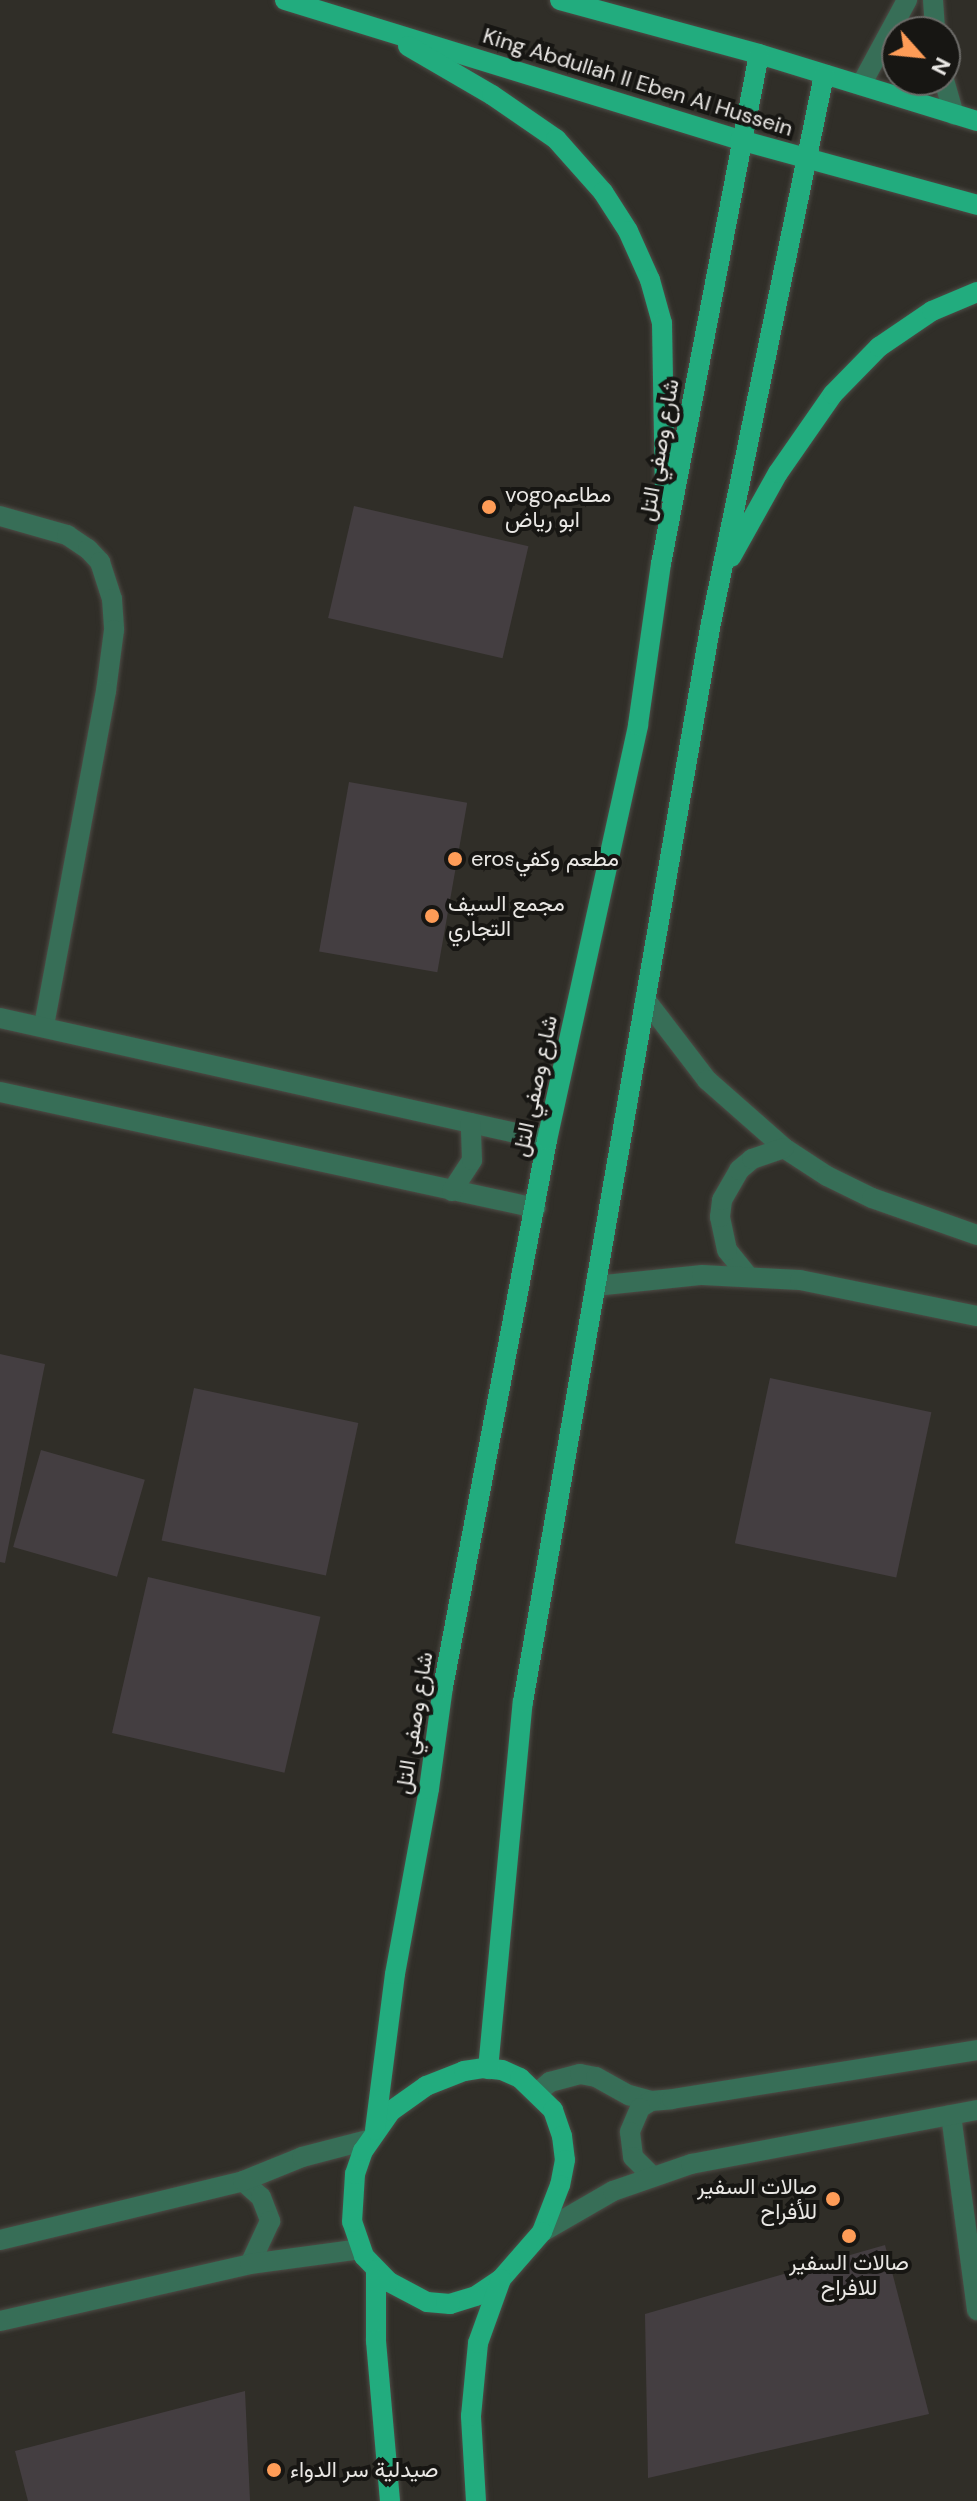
<!DOCTYPE html>
<html>
<head>
<meta charset="utf-8">
<style>
  body { margin:0 }
  #map { position:relative; width:977px; height:2501px; overflow:hidden; background:#302e28; font-family:"DM Sans",Vazirmatn,sans-serif }
  div>[style] { position:absolute }
  .building>* { inset:0; background:#443e41; transform-origin:0 0 }
  .roads { filter:drop-shadow(0 0 2px #4e4c46) drop-shadow(0 0 2px #4e4c46) }
  .minor>* { height:20px; margin:-10px; padding:0 10px; transform-origin:10px; border-radius:10px; background:#376e57 }
  .tertiary>* { height:20px; margin:-10px; padding:0 10px; transform-origin:10px; border-radius:10px; background:#376e57 }
  .primary>* { height:20px; margin:-10px; padding:0 10px; transform-origin:10px; border-radius:10px; background:#22ac7e }
  .dots>* { width:22px; height:22px; translate:-50% -50%; box-sizing:border-box; border:4px solid #171613; border-radius:50% }
  span { translate:-50% -50%; white-space:nowrap; text-align:center; line-height:1.15; -webkit-text-stroke:8px #171613; paint-order:stroke }
  .street-label { font-size:22px; color:#e9e7e4 }
  .poi-label { font-size:22px; color:#e9e7e4 }
  .left { translate:0 -50%; text-align:left }
  .right { translate:-100% -50%; text-align:right }
  .north { position:absolute; left:881px; top:16px; width:80px; height:80px; box-sizing:border-box; background:#171613; border:2px solid #6b6a67; border-radius:50%; rotate:117deg; font-size:22px; font-weight:700; line-height:32px; text-align:center; color:#e9e7e4 }
  .north::after { content:''; display:block; margin:auto; width:28px; height:36px; background:#fe9c57; clip-path:polygon(50% 0,100% 100%,50% 72%,0 100%) }
</style>
</head>
<body>
<div id="map">
  <div class="building">
    <div style="left:354px;top:506px;width:179px;height:115px;rotate:13deg"></div>
    <div style="left:349px;top:782px;width:120px;height:172px;rotate:10deg"></div>
    <div style="clip-path:polygon(0 1354px,45px 1364px,5px 1563px,0 1562px)"></div>
    <div style="left:770px;top:1378px;width:165px;height:169px;rotate:12deg"></div>
    <div style="left:194px;top:1388px;width:168px;height:156px;rotate:12deg"></div>
    <div style="left:41px;top:1450px;width:108px;height:101px;rotate:16deg"></div>
    <div style="left:148px;top:1577px;width:177px;height:160px;rotate:13deg"></div>
    <div style="clip-path:polygon(885px 2245px,929px 2414px,648px 2478px,645px 2314px)"></div>
    <div style="clip-path:polygon(245px 2391px,250px 2501px,28px 2501px,15px 2451px)"></div>
  </div>
  <div class="roads">
    <div class="minor">
      <div style="left:933px;top:0;width:32px;rotate:86deg"></div>
      <div style="left:944px;top:80px;width:36px;rotate:74deg"></div>
      <div style="left:861px;top:85px;width:97px;rotate:-61.6deg"></div>
      <div style="left:0;top:516px;width:70px;rotate:15.8deg"></div>
      <div style="left:67px;top:535px;width:25px;rotate:34deg"></div>
      <div style="left:88px;top:549px;width:18px;rotate:47deg"></div>
      <div style="left:100px;top:562px;width:39px;rotate:72deg"></div>
      <div style="left:112px;top:599px;width:31px;rotate:86deg"></div>
      <div style="left:114px;top:630px;width:62px;rotate:97.5deg"></div>
      <div style="left:106px;top:691px;width:342px;rotate:100.5deg"></div>
      <div style="left:0;top:1018px;width:560px;rotate:12.57deg"></div>
      <div style="left:0;top:1092px;width:548px;rotate:12.21deg"></div>
      <div style="left:452px;top:1191px;width:37px;rotate:-57deg"></div>
      <div style="left:472px;top:1160px;width:37px;rotate:-92deg"></div>
      <div style="left:951px;top:2115px;width:197px;rotate:82.4deg"></div>
    </div>
    <div class="tertiary">
      <div style="left:645px;top:999px;width:102px;rotate:52.6deg"></div>
      <div style="left:707px;top:1080px;width:103px;rotate:41.4deg"></div>
      <div style="left:784px;top:1148px;width:51px;rotate:33.1deg"></div>
      <div style="left:827px;top:1176px;width:50px;rotate:26.1deg"></div>
      <div style="left:872px;top:1198px;width:111px;rotate:19.4deg"></div>
      <div style="left:748px;top:1276px;width:33px;rotate:-129deg"></div>
      <div style="left:727px;top:1250px;width:34px;rotate:-102deg"></div>
      <div style="left:720px;top:1217px;width:17px;rotate:-83deg"></div>
      <div style="left:722px;top:1200px;width:34px;rotate:-60deg"></div>
      <div style="left:739px;top:1170px;width:17px;rotate:-40deg"></div>
      <div style="left:752px;top:1159px;width:34px;rotate:-19deg"></div>
      <div style="left:595px;top:1286px;width:108px;rotate:-5.9deg"></div>
      <div style="left:702px;top:1275px;width:98px;rotate:2.9deg"></div>
      <div style="left:800px;top:1280px;width:181px;rotate:11.5deg"></div>
      <div style="left:538px;top:2092px;width:16px;rotate:-40deg"></div>
      <div style="left:550px;top:2082px;width:31px;rotate:-15deg"></div>
      <div style="left:580px;top:2074px;width:16px;rotate:11deg"></div>
      <div style="left:596px;top:2077px;width:38px;rotate:29deg"></div>
      <div style="left:629px;top:2095px;width:23px;rotate:15deg"></div>
      <div style="left:651px;top:2101px;width:21px;rotate:-5deg"></div>
      <div style="left:672px;top:2099px;width:309px;rotate:-9.1deg"></div>
      <div style="left:651px;top:2101px;width:13px;rotate:148deg"></div>
      <div style="left:640px;top:2108px;width:26px;rotate:113deg"></div>
      <div style="left:630px;top:2132px;width:25px;rotate:83deg"></div>
      <div style="left:633px;top:2157px;width:27px;rotate:45deg"></div>
      <div style="left:243px;top:2181px;width:24px;rotate:42deg"></div>
      <div style="left:261px;top:2197px;width:26px;rotate:69deg"></div>
      <div style="left:270px;top:2221px;width:47px;rotate:114.9deg"></div>
      <div style="left:542px;top:2232px;width:82px;rotate:-30deg"></div>
      <div style="left:613px;top:2191px;width:83px;rotate:-19.1deg"></div>
      <div style="left:691px;top:2164px;width:291px;rotate:-10.7deg"></div>
      <div style="left:0;top:2240px;width:250px;rotate:-13.6deg"></div>
      <div style="left:243px;top:2181px;width:64px;rotate:-22.1deg"></div>
      <div style="left:302px;top:2157px;width:71px;rotate:-14.6deg"></div>
      <div style="left:0;top:2321px;width:256px;rotate:-12.8deg"></div>
      <div style="left:250px;top:2264px;width:112px;rotate:-7.7deg"></div>
    </div>
    <div class="primary">
      <div style="left:285px;top:0;width:476px;rotate:17.1deg"></div>
      <div style="left:740px;top:140px;width:246px;rotate:15.3deg"></div>
      <div style="left:560px;top:0;width:206px;rotate:15.2deg"></div>
      <div style="left:759px;top:54px;width:228px;rotate:17.1deg"></div>
      <div style="left:408px;top:46px;width:97px;rotate:30.3deg"></div>
      <div style="left:492px;top:95px;width:78px;rotate:34.5deg"></div>
      <div style="left:556px;top:139px;width:71px;rotate:48.4deg"></div>
      <div style="left:603px;top:192px;width:46px;rotate:57.3deg"></div>
      <div style="left:628px;top:231px;width:54px;rotate:65.8deg"></div>
      <div style="left:650px;top:280px;width:45px;rotate:74.4deg"></div>
      <div style="left:662px;top:323px;width:169px;rotate:89deg"></div>
      <div style="left:731px;top:557px;width:96px;rotate:-60.8deg"></div>
      <div style="left:778px;top:473px;width:96px;rotate:-55.2deg"></div>
      <div style="left:833px;top:394px;width:66px;rotate:-45.6deg"></div>
      <div style="left:879px;top:347px;width:64px;rotate:-34.2deg"></div>
      <div style="left:932px;top:311px;width:49px;rotate:-22.9deg"></div>
      <div style="left:483px;top:2068px;width:19px;rotate:6deg"></div>
      <div style="left:502px;top:2070px;width:20px;rotate:24deg"></div>
      <div style="left:520px;top:2078px;width:46px;rotate:44.1deg"></div>
      <div style="left:553px;top:2110px;width:28px;rotate:71deg"></div>
      <div style="left:562px;top:2136px;width:24px;rotate:83deg"></div>
      <div style="left:565px;top:2160px;width:25px;rotate:101deg"></div>
      <div style="left:560px;top:2185px;width:50px;rotate:111deg"></div>
      <div style="left:542px;top:2232px;width:62px;rotate:131.1deg"></div>
      <div style="left:501px;top:2279px;width:30px;rotate:146deg"></div>
      <div style="left:476px;top:2296px;width:27px;rotate:163deg"></div>
      <div style="left:450px;top:2304px;width:23px;rotate:-175deg"></div>
      <div style="left:427px;top:2302px;width:43px;rotate:-152.2deg"></div>
      <div style="left:389px;top:2282px;width:36px;rotate:-134deg"></div>
      <div style="left:364px;top:2256px;width:36px;rotate:-109deg"></div>
      <div style="left:352px;top:2222px;width:48px;rotate:-86.4deg"></div>
      <div style="left:355px;top:2174px;width:24px;rotate:-71deg"></div>
      <div style="left:363px;top:2151px;width:49px;rotate:-55deg"></div>
      <div style="left:391px;top:2111px;width:43px;rotate:-35.5deg"></div>
      <div style="left:426px;top:2086px;width:41px;rotate:-21.5deg"></div>
      <div style="left:464px;top:2071px;width:19px;rotate:-9deg"></div>
      <div style="left:488px;top:2069px;width:369px;rotate:-84.6deg"></div>
      <div style="left:523px;top:1702px;width:1095px;rotate:-80.12deg"></div>
      <div style="left:711px;top:623px;width:560px;rotate:-78.35deg"></div>
      <div style="left:375px;top:2130px;width:157px;rotate:-82.7deg"></div>
      <div style="left:395px;top:1974px;width:188px;rotate:-79.6deg"></div>
      <div style="left:429px;top:1789px;width:103px;rotate:-82.2deg"></div>
      <div style="left:443px;top:1687px;width:557px;rotate:-79.23deg"></div>
      <div style="left:547px;top:1140px;width:425px;rotate:-77.6deg"></div>
      <div style="left:638px;top:725px;width:163px;rotate:-81.9deg"></div>
      <div style="left:661px;top:564px;width:519px;rotate:-79.12deg"></div>
      <div style="left:376px;top:2270px;width:71px;rotate:90deg"></div>
      <div style="left:376px;top:2341px;width:161px;rotate:85deg"></div>
      <div style="left:476px;top:2501px;width:85px;rotate:-93.4deg"></div>
      <div style="left:471px;top:2416px;width:73px;rotate:-84.5deg"></div>
      <div style="left:478px;top:2343px;width:68px;rotate:-70.2deg"></div>
    </div>
  </div>
  <div class="dots">
    <div style="left:489px;top:507px;background:#fe9c57"></div>
    <div style="left:455px;top:859px;background:#fe9c57"></div>
    <div style="left:432px;top:916px;background:#fe9c57"></div>
    <div style="left:833px;top:2199px;background:#fe9c57"></div>
    <div style="left:849px;top:2236px;background:#fe9c57"></div>
    <div style="left:274px;top:2470px;background:#fe9c57"></div>
  </div>
  <div class="street-label">
    <span style="left:638px;top:82px;rotate:17deg">King Abdullah II Eben Al Hussein</span>
    <span style="left:659px;top:450px;rotate:-80deg">شارع وصفي التل</span>
    <span style="left:535px;top:1086px;rotate:-78deg">شارع وصفي التل</span>
    <span style="left:414px;top:1723px;rotate:-81deg">شارع وصفي التل</span>
  </div>
  <div class="poi-label">
    <span class="left" style="left:505px;top:507px">vogoمطاعم<br>ابو رياض</span>
    <span class="left" style="left:471px;top:859px">erosمطعم وكفي</span>
    <span class="left" style="left:448px;top:916px">مجمع السيف<br>التجاري</span>
    <span class="right" style="left:817px;top:2199px">صالات السفير<br>للأفراح</span>
    <span style="left:849px;top:2275px">صالات السفير<br>للافراح</span>
    <span class="left" style="left:290px;top:2470px">صيدلية سر الدواء</span>
  </div>
  <div class="north">N</div>
</div>
</body>
</html>
